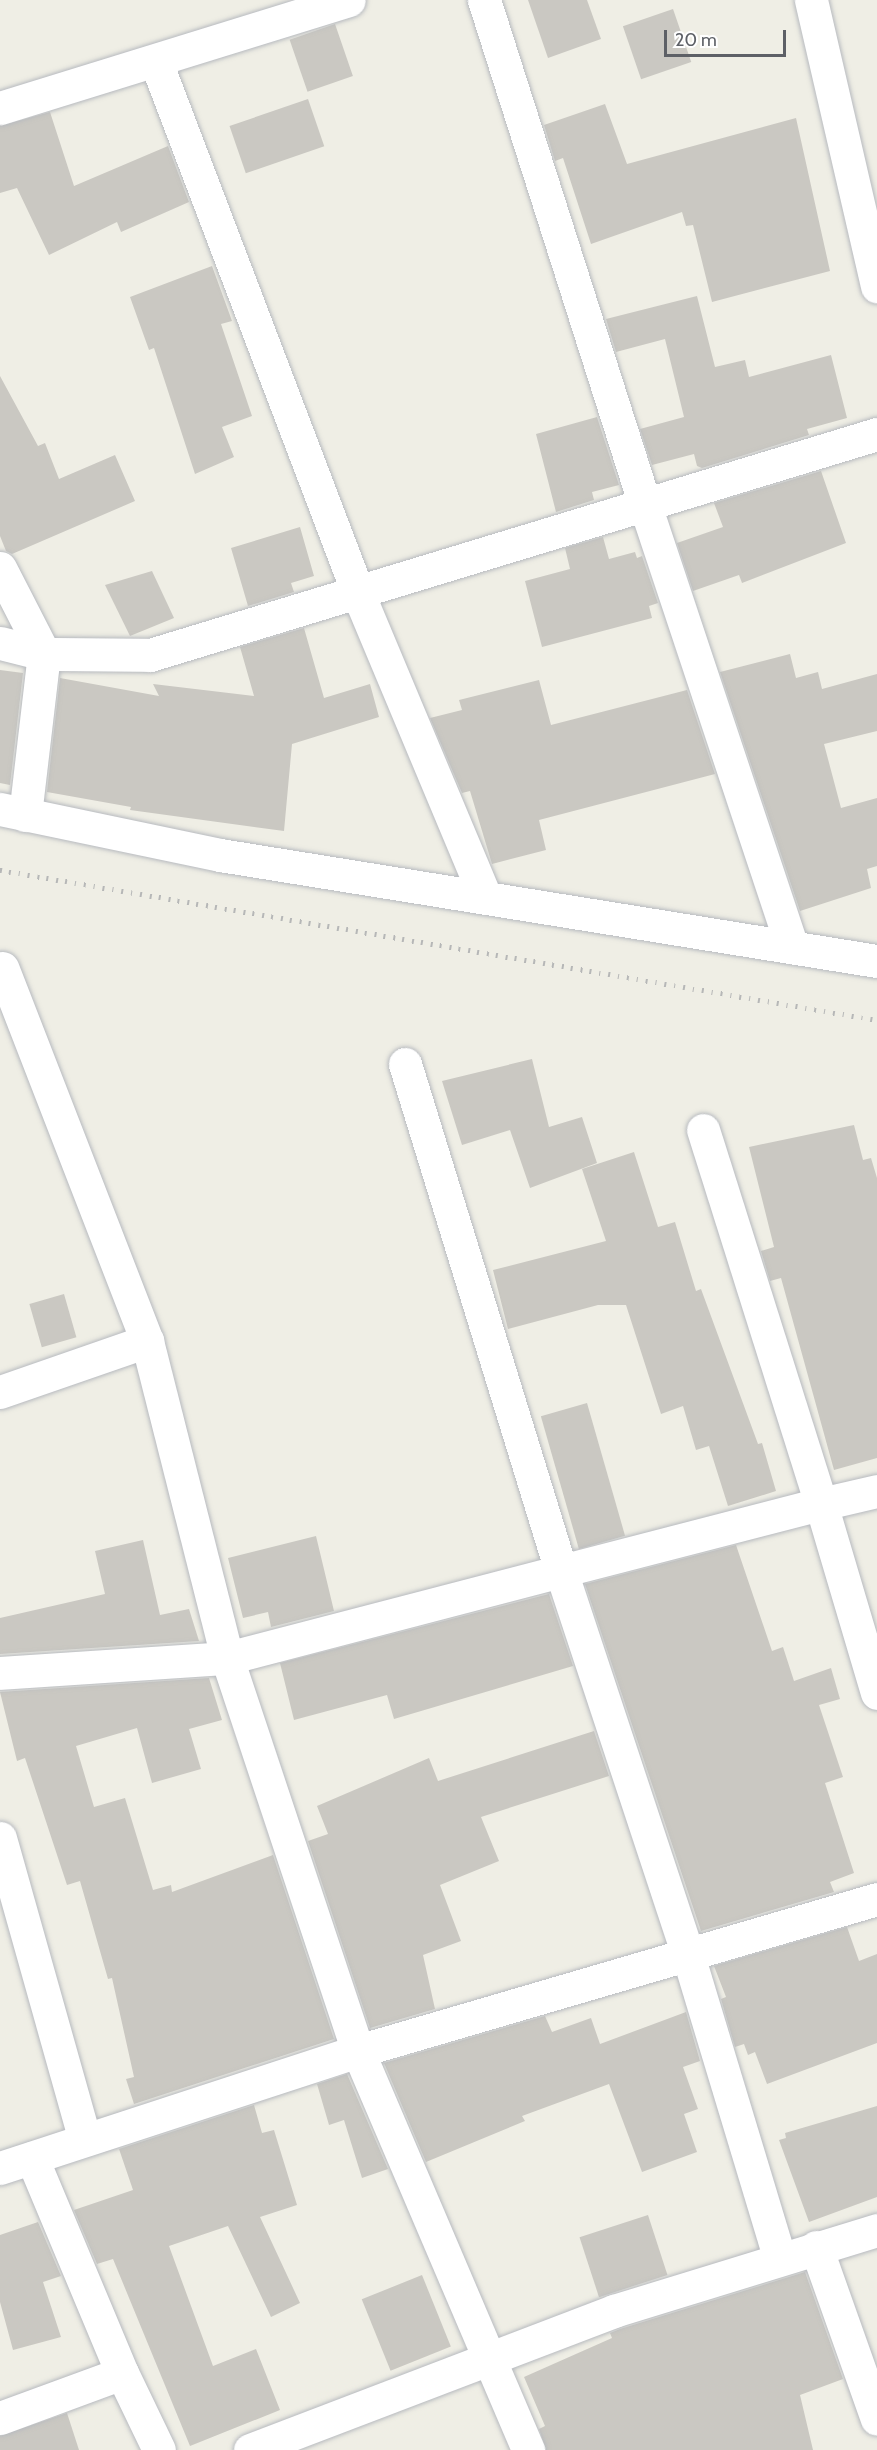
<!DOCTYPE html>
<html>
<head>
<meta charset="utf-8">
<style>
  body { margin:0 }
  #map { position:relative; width:877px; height:2450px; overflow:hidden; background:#efeee5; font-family:Cabin,sans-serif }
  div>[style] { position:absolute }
  .building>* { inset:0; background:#cac8c2; transform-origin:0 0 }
  .roads { filter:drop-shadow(0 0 2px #b7babf) drop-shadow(0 0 2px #b7babf) }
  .street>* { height:33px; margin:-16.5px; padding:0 16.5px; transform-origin:16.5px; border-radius:16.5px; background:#fff }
  .rail>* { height:4.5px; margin-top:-2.25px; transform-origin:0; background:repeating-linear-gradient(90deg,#b6b7b7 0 1.5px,transparent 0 9.5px) }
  span { translate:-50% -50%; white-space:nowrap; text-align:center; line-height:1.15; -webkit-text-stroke:4.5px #fff; paint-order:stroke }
  .scale { position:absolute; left:664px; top:30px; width:122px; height:27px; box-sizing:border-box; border:3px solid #5d6066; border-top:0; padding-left:8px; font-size:18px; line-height:21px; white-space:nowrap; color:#5d6066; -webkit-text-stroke:4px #fff; paint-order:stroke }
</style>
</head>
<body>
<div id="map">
  <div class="building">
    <div style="clip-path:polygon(528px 0,587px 0,601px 39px,548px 58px)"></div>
    <div style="left:673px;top:9px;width:56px;height:53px;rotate:71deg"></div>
    <div style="left:335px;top:24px;width:55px;height:48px;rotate:71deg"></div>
    <div style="left:308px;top:99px;width:50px;height:83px;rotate:71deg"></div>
    <div style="clip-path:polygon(605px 104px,627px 164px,796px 118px,830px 271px,712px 302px,693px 225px,686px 226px,682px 212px,591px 244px,563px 158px,555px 161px,544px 125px)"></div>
    <div style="clip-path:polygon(50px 112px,74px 186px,168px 146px,189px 202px,121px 232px,117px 222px,49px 255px,17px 188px,0 193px,0 126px)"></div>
    <div style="clip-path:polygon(212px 266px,232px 321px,221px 324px,252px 416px,222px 427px,234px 457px,195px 474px,154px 348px,149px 350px,130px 297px)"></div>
    <div style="clip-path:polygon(697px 296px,715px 367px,745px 360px,749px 377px,831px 355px,847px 418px,807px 429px,809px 435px,702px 468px,697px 466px,694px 454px,652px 465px,640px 429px,684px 417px,665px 339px,616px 352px,606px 319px)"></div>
    <div style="clip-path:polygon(0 376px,38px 446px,45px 443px,59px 479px,115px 455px,135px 501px,12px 554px,6px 551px,0 536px)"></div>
    <div style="clip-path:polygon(597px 417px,619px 485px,592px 492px,594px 500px,556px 512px,536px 434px)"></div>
    <div style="clip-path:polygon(821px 471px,846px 543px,742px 583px,739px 575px,693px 591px,677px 543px,723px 527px,714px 503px)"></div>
    <div style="clip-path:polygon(300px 527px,314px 576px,291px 583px,294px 592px,248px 606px,231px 548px)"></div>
    <div style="clip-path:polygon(603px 537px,609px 559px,635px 552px,637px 558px,642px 556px,658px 603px,649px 606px,652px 618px,542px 647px,525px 581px,570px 569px,565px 548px)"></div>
    <div style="clip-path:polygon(152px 571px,174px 618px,130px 636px,105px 585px)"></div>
    <div style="clip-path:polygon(304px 628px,324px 698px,370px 684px,379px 717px,292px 744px,284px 831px,130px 810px,131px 807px,47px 792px,60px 678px,159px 696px,153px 684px,254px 696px,240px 647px)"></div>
    <div style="clip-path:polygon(790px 654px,796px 678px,818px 672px,822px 689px,877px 674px,877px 731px,824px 744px,841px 808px,877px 798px,877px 866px,867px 869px,871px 888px,800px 911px,720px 672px)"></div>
    <div style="clip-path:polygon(0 670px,23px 673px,10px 785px,0 783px)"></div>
    <div style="clip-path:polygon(539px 680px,551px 725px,687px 690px,715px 774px,539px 820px,546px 850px,492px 864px,470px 791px,462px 793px,430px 718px,462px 710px,459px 700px)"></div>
    <div style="clip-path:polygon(532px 1059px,549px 1127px,582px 1117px,597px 1163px,530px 1188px,510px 1130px,462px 1145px,442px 1081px)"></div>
    <div style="clip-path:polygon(854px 1125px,863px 1160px,871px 1158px,877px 1178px,877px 1458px,834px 1470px,781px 1278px,770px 1281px,761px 1251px,774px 1247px,749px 1147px)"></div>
    <div style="clip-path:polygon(634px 1152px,658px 1227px,675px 1222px,696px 1291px,701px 1289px,758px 1444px,762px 1443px,776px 1491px,728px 1506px,709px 1446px,696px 1450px,683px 1406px,661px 1414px,626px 1305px,598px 1305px,508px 1329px,493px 1270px,606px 1241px,582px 1169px)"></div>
    <div style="left:64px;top:1294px;width:45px;height:36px;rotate:74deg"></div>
    <div style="left:587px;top:1403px;width:138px;height:48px;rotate:74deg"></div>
    <div style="clip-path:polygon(316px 1536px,334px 1611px,271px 1627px,268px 1612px,243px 1618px,228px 1558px)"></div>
    <div style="clip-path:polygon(143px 1540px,160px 1615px,189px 1609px,199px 1641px,0 1654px,0 1618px,105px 1594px,95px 1551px)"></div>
    <div style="clip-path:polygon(736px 1545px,772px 1651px,783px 1647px,794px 1681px,831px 1668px,840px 1699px,819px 1705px,843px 1777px,825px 1783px,854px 1873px,830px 1882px,834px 1892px,701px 1931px,585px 1584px)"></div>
    <div style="clip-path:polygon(549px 1594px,573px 1666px,394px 1719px,387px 1695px,294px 1720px,280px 1663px)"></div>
    <div style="clip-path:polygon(209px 1678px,222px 1720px,189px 1729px,201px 1769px,152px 1783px,137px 1728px,76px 1746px,94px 1807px,125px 1798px,153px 1890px,171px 1885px,172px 1892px,273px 1855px,334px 2039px,134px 2104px,126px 2079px,134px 2077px,112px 1978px,108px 1979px,80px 1881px,67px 1885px,25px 1758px,17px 1761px,0 1692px)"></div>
    <div style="clip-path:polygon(594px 1731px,609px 1776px,481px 1817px,499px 1861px,440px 1885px,461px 1941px,423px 1955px,435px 2009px,370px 2028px,308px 1841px,328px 1834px,317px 1806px,429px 1758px,438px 1781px)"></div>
    <div style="clip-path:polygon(847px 1927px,859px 1961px,877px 1954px,877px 2043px,767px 2084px,755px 2052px,748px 2055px,744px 2044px,735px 2047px,721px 1999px,726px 1997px,714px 1966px)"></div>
    <div style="clip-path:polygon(686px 2012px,700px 2061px,683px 2067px,698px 2109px,684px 2114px,697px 2152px,642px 2172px,609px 2084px,522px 2116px,525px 2121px,426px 2162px,384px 2063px,545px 2016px,552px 2032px,591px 2018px,600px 2044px)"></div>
    <div style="clip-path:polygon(347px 2074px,388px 2169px,362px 2178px,344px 2120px,329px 2125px,317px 2084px)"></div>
    <div style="clip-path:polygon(254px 2105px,262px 2133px,274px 2130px,297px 2205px,260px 2217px,300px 2303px,271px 2317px,228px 2226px,169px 2246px,213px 2366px,256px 2349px,280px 2410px,190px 2446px,113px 2259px,97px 2264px,74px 2210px,133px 2190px,119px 2149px)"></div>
    <div style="clip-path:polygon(877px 2106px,877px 2197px,809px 2222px,779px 2140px,786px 2138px,785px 2133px)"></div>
    <div style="left:648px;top:2215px;width:63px;height:72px;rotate:72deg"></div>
    <div style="clip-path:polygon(38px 2222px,61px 2276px,43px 2282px,61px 2337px,13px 2350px,0 2302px,0 2235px)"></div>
    <div style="clip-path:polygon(805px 2272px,843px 2379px,800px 2395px,813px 2450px,546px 2450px,539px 2429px,545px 2426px,524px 2377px,612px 2338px,610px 2333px,620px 2329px)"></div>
    <div style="left:422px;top:2275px;width:77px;height:65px;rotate:68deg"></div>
    <div style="clip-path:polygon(67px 2413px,79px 2450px,0 2450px,0 2436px)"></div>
  </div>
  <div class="roads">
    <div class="street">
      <div style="left:484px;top:0;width:527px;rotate:72.32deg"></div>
      <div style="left:644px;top:502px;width:469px;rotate:71.6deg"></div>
      <div style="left:811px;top:0;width:294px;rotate:77deg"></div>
      <div style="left:156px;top:62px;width:568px;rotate:69.17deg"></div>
      <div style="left:358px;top:593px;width:329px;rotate:67.3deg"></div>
      <div style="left:0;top:108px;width:365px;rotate:-17.2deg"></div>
      <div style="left:0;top:568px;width:97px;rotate:62.9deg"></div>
      <div style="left:44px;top:654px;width:45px;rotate:-166deg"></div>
      <div style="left:0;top:809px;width:225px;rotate:11.8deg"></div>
      <div style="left:220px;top:855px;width:665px;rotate:9.17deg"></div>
      <div style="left:25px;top:815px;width:162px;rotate:-83.3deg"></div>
      <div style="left:44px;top:654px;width:106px;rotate:0.5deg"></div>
      <div style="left:150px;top:655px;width:760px;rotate:-16.91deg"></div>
      <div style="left:405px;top:1064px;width:530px;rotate:72.9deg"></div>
      <div style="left:561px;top:1571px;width:268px;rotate:-14.5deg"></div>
      <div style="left:821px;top:1504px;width:392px;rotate:-107.5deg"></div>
      <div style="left:147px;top:1341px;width:327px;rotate:75.8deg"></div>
      <div style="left:227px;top:1658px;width:345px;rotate:-14.6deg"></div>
      <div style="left:561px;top:1571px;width:404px;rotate:71.7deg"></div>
      <div style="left:688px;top:1955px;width:315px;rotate:73.2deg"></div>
      <div style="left:0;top:1392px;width:156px;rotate:-19.1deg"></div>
      <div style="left:147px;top:1341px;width:400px;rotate:-111.2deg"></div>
      <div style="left:877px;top:1491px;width:57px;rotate:166.9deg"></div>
      <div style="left:821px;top:1504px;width:197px;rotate:73.5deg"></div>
      <div style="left:0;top:1673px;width:227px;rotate:-3.8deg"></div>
      <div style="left:227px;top:1658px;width:414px;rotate:71.6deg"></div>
      <div style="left:358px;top:2051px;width:434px;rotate:66.9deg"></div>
      <div style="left:0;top:1838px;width:311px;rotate:74.3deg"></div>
      <div style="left:32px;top:2158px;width:233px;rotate:67.3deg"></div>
      <div style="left:0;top:2168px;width:377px;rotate:-18.1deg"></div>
      <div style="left:358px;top:2051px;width:541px;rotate:-16.32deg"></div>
      <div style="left:816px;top:2247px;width:182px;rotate:70.5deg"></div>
      <div style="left:0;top:2418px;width:130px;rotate:-20.2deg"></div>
      <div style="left:122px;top:2373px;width:85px;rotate:64.3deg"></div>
      <div style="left:250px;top:2450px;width:390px;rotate:-20.9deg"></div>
      <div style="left:614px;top:2311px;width:275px;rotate:-17.1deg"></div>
    </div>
  </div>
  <div class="rail">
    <div style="left:0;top:870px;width:890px;rotate:9.71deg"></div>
  </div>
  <div class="scale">20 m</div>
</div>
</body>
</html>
